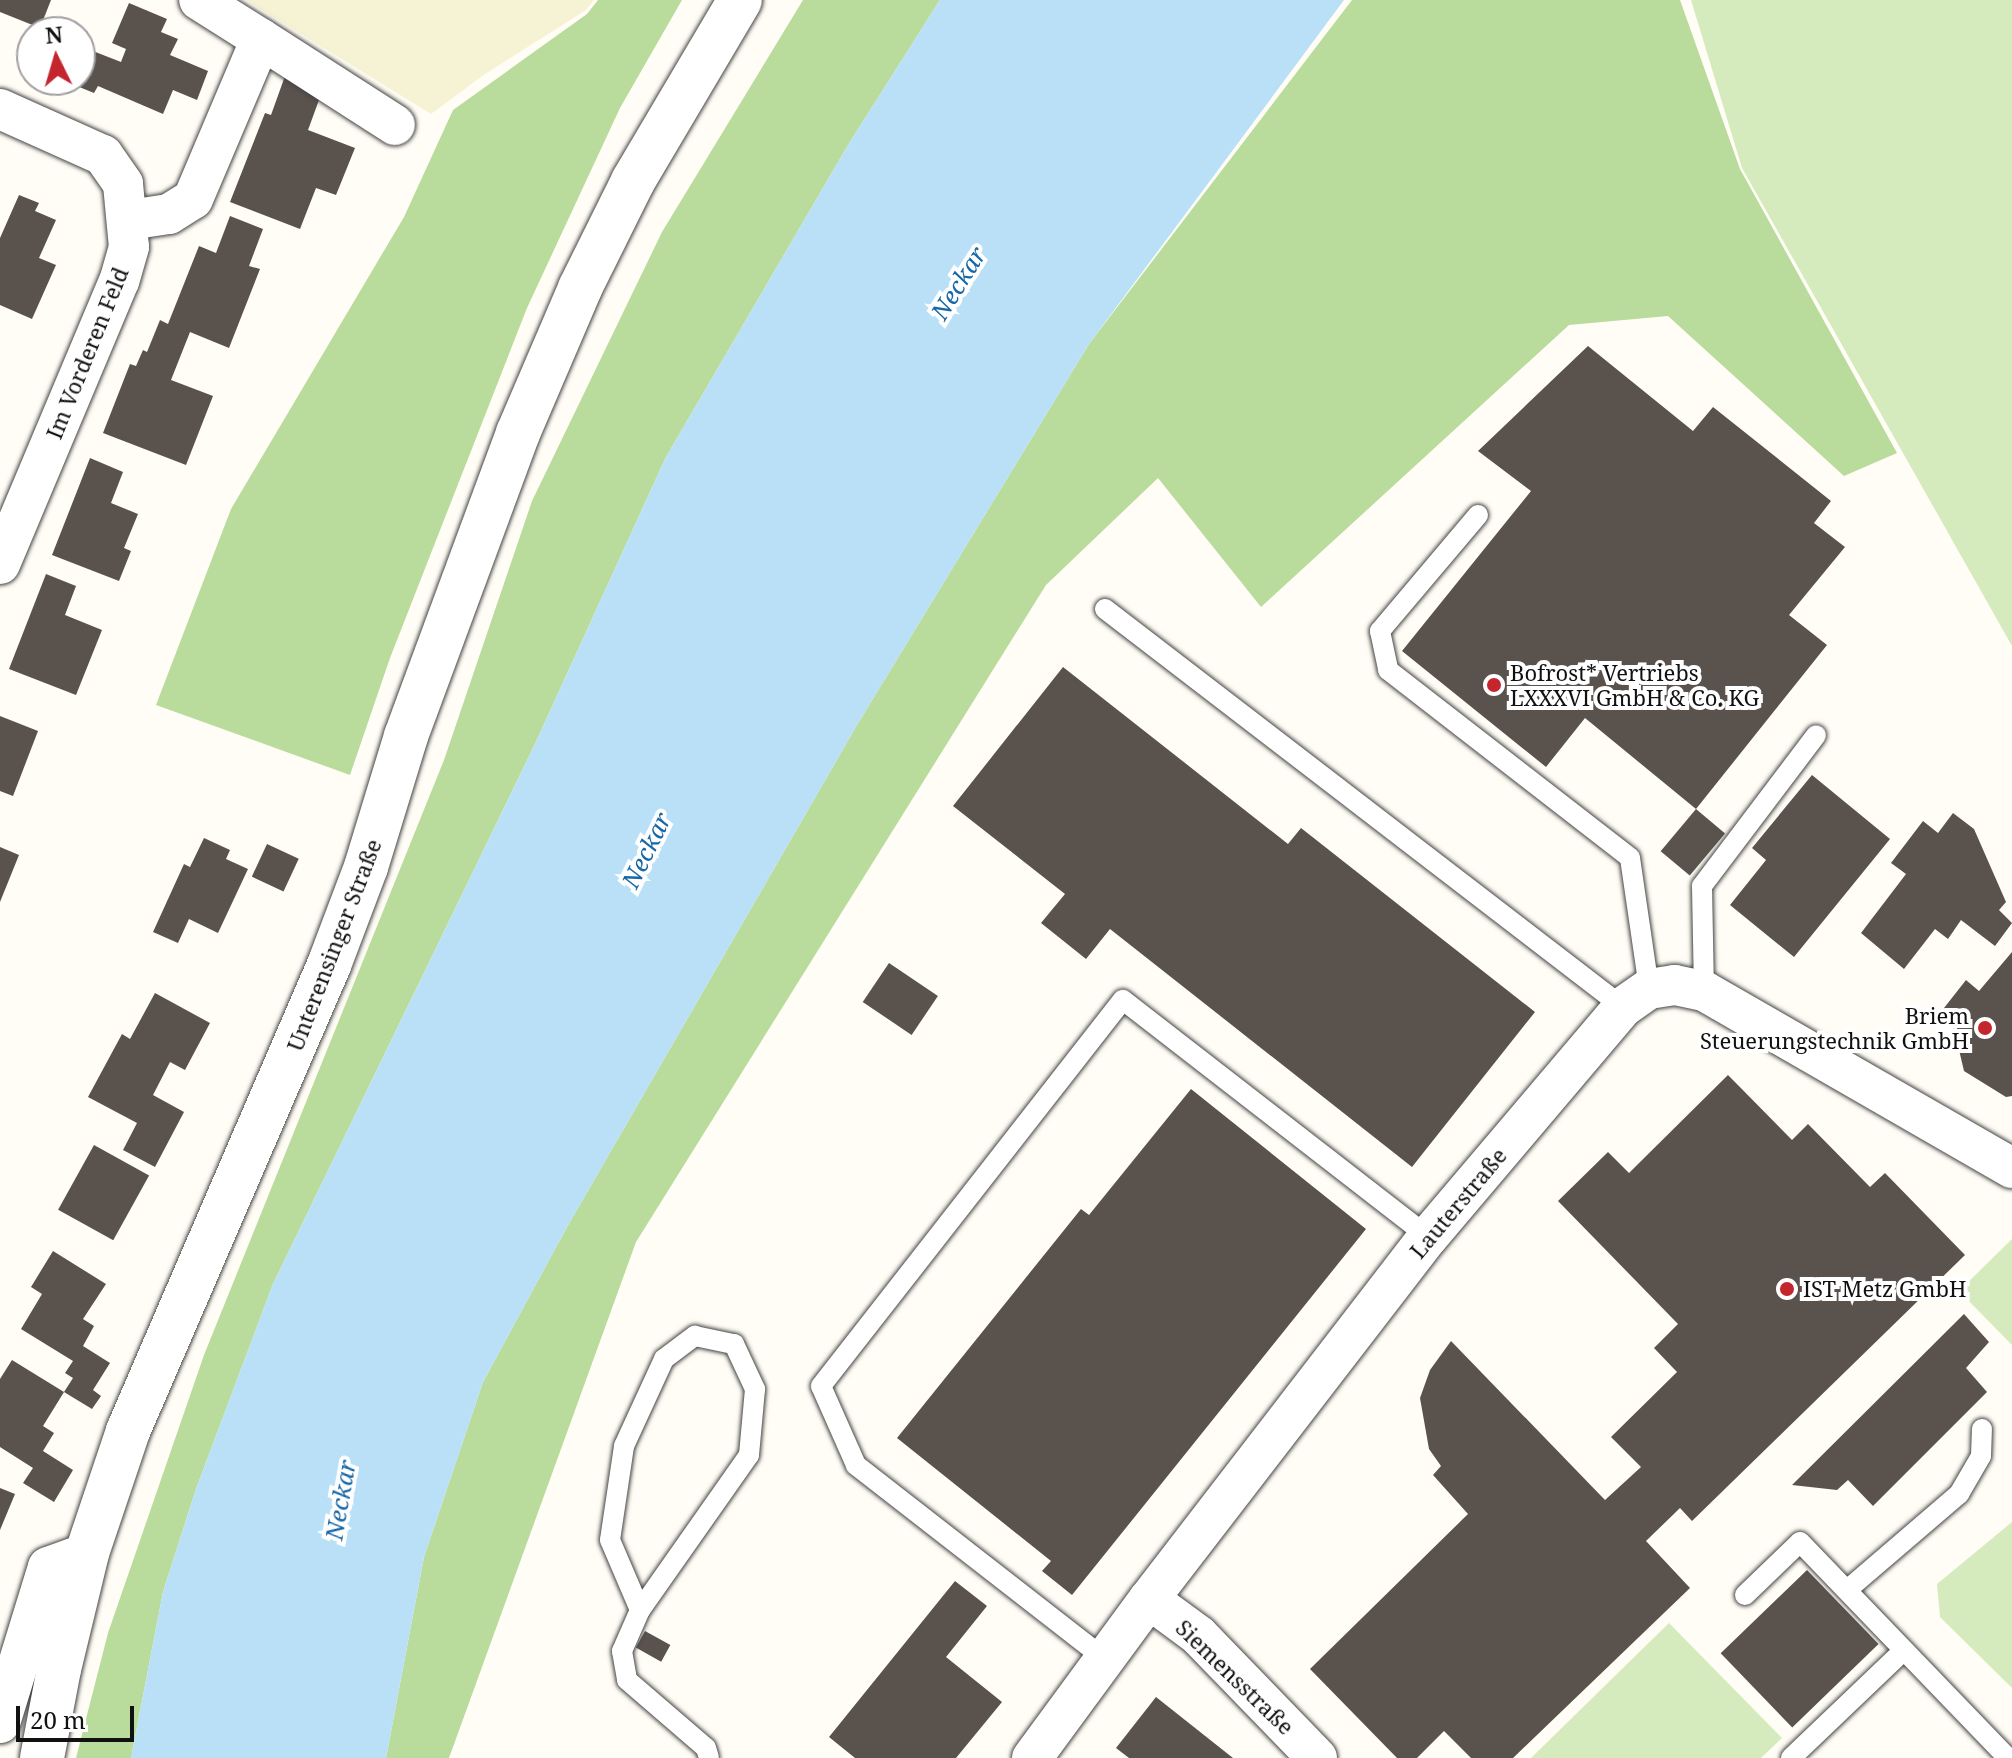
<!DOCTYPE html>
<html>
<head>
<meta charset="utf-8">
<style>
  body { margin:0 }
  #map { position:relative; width:2012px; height:1758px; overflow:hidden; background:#fffdf5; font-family:"Noto Serif",serif }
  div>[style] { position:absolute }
  .farmland>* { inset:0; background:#f6f3d4 }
  .green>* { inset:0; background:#d5ebbd }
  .forest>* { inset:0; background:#b9dc9c }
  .water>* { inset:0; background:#b9e0f7 }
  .building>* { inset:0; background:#5a524d; transform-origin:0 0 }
  .roads { filter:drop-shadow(0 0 2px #444) drop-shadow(0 0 2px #444) }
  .service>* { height:20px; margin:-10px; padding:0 10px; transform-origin:10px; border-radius:10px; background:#fff }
  .minor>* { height:40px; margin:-20px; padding:0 20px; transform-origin:20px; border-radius:20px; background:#fff }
  .tertiary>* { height:44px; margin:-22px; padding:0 22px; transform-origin:22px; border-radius:22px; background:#fff }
  .dots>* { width:22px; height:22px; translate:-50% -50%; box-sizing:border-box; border:4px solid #fff; border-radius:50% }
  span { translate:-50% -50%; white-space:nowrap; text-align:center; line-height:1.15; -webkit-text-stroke:8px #fff; paint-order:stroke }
  .street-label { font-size:22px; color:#111 }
  .poi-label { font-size:22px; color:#111 }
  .left { translate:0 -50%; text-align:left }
  .right { translate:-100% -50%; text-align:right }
  .water-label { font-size:24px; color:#1768a6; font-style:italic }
  .north { position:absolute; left:16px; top:16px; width:80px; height:80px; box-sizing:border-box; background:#fff; border:2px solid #a0a0a0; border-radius:50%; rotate:355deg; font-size:22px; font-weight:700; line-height:32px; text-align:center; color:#111 }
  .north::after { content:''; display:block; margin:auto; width:28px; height:36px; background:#c4262e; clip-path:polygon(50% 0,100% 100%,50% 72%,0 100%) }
  .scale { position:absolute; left:16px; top:1706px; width:118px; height:36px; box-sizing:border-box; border:4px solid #111; border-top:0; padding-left:10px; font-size:24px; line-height:28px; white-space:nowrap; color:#111; -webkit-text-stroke:6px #fff; paint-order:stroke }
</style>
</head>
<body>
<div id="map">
  <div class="farmland">
    <div style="clip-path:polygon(246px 0,594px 0,586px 10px,485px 74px,431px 114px)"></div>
  </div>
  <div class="green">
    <div style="clip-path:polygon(1691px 0,2012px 0,2012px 646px,1742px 168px)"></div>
    <div style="clip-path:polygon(2012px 1239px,2012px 1345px,1959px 1291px)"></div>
    <div style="clip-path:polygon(2012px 1522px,2012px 1688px,1940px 1617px,1937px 1584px)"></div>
    <div style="clip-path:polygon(1669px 1623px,1782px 1738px,1761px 1758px,1531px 1758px)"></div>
  </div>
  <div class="forest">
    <div style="clip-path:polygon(598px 0,682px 0,620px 108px,527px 308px,390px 658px,350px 775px,156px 705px,231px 509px,404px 217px,453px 110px,587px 14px)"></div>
    <div style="clip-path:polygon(803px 0,940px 0,848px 145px,666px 457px,534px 746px,273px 1284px,196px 1489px,163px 1592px,131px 1758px,76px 1758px,108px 1633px,204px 1355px,444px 760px,532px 501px,662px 232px)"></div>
    <div style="clip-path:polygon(1352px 0,1680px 0,1740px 169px,1897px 453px,1844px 476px,1668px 316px,1569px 325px,1261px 607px,1158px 478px,1046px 585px,636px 1242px,449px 1758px,386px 1758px,424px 1557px,483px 1382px,567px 1227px,857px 725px,1089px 344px)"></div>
  </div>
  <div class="water">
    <div style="clip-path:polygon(940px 0,1344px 0,1089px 344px,857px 725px,567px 1227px,483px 1382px,424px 1557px,386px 1758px,131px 1758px,163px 1592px,196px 1489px,273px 1284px,534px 746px,666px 457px,848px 145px)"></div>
  </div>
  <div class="building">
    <div style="clip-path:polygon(0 0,51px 0,40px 28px,0 12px)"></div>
    <div style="clip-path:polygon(129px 3px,167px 19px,161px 32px,178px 39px,170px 55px,208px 71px,197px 100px,173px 90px,163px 114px,98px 86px,94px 93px,62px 80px,80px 80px,80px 46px,121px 62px,126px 49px,112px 43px)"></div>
    <div style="clip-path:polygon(285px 76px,319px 100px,308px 130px,355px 148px,336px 195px,316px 188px,300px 229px,230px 202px,265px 113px,271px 115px)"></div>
    <div style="clip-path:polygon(19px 195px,39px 203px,35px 211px,56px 220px,39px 258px,56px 265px,32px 319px,0 305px,0 238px)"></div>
    <div style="clip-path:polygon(230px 216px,263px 229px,249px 266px,260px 269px,229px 348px,190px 332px,171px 380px,213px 396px,186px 465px,103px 433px,130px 364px,136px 366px,143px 350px,147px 352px,160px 320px,168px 324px,199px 246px,216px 253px)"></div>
    <div style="clip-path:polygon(1588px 346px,1693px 431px,1713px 407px,1831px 501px,1814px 523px,1845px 547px,1789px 615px,1827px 645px,1696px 809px,1585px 718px,1546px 767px,1402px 651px,1531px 491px,1478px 451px)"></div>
    <div style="clip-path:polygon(90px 458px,123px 472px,111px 503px,138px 514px,124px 548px,131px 551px,119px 581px,52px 555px)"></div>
    <div style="clip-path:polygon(46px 574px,76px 586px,65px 615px,102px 630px,76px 695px,9px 669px)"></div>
    <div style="clip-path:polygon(1063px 667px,1288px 844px,1301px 828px,1535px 1012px,1412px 1167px,1110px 929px,1086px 959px,1041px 923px,1065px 894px,953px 806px)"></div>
    <div style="clip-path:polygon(0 716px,38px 731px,13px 796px,0 791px)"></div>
    <div style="clip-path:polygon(1812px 775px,1890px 839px,1794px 957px,1730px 905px,1766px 860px,1752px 848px)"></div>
    <div style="left:1696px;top:809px;width:38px;height:55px;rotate:40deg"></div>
    <div style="clip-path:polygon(1953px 813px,1974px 829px,2006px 902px,1999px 910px,2012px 923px,1995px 946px,1961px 920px,1948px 939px,1935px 929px,1904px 969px,1861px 933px,1906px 874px,1891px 863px,1923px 821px,1938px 833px)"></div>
    <div style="clip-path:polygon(204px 838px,230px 850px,226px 859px,248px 869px,218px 933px,189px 919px,178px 943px,153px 932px,184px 864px,190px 867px)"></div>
    <div style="left:267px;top:844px;width:35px;height:36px;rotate:25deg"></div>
    <div style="clip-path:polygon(0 847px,19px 855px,0 902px)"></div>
    <div style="clip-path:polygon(2012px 952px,2012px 1096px,2006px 1097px,1964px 1071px,1955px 1033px,1960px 1022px,1944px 1008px,1966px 980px,1979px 991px)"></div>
    <div style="left:889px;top:963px;width:59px;height:47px;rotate:34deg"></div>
    <div style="clip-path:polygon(155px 993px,210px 1023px,185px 1070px,170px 1062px,153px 1095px,184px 1112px,155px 1167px,123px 1150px,137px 1123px,88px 1097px,122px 1034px,130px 1039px)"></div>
    <div style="clip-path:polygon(1728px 1075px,1792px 1140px,1808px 1124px,1870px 1187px,1885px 1173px,1965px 1255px,1692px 1521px,1680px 1508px,1646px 1541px,1690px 1588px,1513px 1758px,1471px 1758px,1444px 1731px,1417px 1758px,1397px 1758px,1310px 1669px,1468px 1514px,1433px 1475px,1441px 1466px,1429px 1449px,1420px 1398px,1430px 1370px,1451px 1341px,1605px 1500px,1641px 1467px,1611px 1437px,1677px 1372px,1654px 1348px,1678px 1324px,1558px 1201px,1608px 1152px,1629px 1173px)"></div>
    <div style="clip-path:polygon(1191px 1089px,1366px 1229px,1072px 1595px,1042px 1571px,1051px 1561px,897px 1438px,1081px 1209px,1089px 1215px)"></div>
    <div style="left:94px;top:1145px;width:63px;height:74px;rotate:29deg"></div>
    <div style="clip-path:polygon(53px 1251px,106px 1284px,83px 1319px,94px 1326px,83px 1346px,110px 1363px,93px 1390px,101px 1396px,92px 1409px,64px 1392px,73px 1378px,65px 1373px,73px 1361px,21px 1329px,42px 1294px,31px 1287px)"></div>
    <div style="clip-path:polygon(1964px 1314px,1989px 1342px,1966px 1368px,1987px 1392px,1873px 1506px,1848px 1480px,1837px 1490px,1792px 1485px)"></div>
    <div style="clip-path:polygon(12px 1360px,64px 1392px,43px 1426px,54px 1433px,43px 1451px,73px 1470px,54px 1502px,23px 1483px,33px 1468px,0 1447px,0 1379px)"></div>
    <div style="clip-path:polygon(0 1488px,15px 1494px,0 1530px)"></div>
    <div style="left:1807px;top:1570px;width:103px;height:120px;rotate:46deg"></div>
    <div style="clip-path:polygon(955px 1581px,987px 1606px,946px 1657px,1002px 1702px,956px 1758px,855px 1758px,829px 1737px)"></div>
    <div style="left:645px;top:1631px;width:29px;height:19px;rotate:29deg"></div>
    <div style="clip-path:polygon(1156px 1697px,1233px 1758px,1129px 1758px,1116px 1748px)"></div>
  </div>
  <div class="roads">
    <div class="service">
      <div style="left:1478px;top:515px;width:152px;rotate:130.2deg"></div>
      <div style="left:1380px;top:631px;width:40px;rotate:78deg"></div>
      <div style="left:1388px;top:670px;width:306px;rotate:37.8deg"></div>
      <div style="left:1630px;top:858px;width:132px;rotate:81.7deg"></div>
      <div style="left:1105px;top:609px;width:653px;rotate:37.54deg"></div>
      <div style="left:1704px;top:991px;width:105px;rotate:-91.1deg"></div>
      <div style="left:1702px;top:886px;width:189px;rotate:-52.9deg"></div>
      <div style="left:1847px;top:1590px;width:148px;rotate:-40.6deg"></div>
      <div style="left:1959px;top:1494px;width:44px;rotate:-59.9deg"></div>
      <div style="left:1981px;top:1456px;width:27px;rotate:-88deg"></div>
      <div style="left:1745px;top:1595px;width:76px;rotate:-43.9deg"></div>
      <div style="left:1800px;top:1542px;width:300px;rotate:46.1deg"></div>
      <div style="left:640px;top:1610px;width:76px;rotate:-113.2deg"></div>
      <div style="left:610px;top:1540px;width:95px;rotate:-81.5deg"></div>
      <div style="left:624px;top:1446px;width:96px;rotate:-65.3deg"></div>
      <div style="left:664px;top:1359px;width:39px;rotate:-37deg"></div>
      <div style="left:695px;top:1336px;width:40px;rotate:12deg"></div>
      <div style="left:734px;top:1344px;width:50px;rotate:65deg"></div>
      <div style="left:755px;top:1389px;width:66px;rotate:95.2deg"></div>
      <div style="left:749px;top:1455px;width:189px;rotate:125.1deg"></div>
      <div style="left:640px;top:1610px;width:45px;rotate:113.7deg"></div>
      <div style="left:622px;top:1651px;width:29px;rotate:80deg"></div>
      <div style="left:627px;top:1680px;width:104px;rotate:40.7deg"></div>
      <div style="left:706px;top:1748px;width:10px;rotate:73deg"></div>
      <div style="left:1105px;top:1659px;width:316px;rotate:-142.1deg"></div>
      <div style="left:856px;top:1465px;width:86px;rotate:-113.9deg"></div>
      <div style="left:821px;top:1386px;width:490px;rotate:-52deg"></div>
      <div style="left:1123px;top:1000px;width:386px;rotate:37.8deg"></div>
      <div style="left:1791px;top:1758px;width:155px;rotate:-43.7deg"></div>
    </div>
    <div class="minor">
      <div style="left:261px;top:39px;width:159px;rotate:32.7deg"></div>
      <div style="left:0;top:109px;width:113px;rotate:24.1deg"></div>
      <div style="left:103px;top:155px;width:35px;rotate:55deg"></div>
      <div style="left:123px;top:184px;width:63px;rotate:84.6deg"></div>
      <div style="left:129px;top:247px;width:35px;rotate:106deg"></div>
      <div style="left:119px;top:281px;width:307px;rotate:112.8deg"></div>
      <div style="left:129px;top:220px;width:40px;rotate:-8.5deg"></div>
      <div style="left:169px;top:214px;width:28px;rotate:-32deg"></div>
      <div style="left:193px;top:199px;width:174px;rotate:-67deg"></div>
      <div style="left:261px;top:39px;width:73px;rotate:-147.8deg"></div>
      <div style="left:1149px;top:1599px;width:61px;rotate:36.3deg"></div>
      <div style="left:1198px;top:1635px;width:171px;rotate:45.9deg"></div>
      <div style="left:0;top:1723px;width:163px;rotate:-72.9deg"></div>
      <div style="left:48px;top:1567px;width:41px;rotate:-19.7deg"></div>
      <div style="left:1032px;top:1758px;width:197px;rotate:-53.7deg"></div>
      <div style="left:1149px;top:1599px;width:457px;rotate:-52.4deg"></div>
      <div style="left:1428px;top:1237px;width:302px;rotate:-49.7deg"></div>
      <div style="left:1623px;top:1007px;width:32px;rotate:-35deg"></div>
      <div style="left:1649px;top:989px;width:26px;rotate:-9deg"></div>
      <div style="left:1675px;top:985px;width:30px;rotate:12deg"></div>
      <div style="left:1704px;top:991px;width:355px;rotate:29.9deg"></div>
    </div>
    <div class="tertiary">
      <div style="left:42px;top:1758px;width:91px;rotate:-79.2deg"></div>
      <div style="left:59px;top:1669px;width:119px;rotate:-76.4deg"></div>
      <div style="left:87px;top:1553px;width:129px;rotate:-71.4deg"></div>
      <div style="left:128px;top:1431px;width:508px;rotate:-66.67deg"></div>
      <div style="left:329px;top:965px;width:105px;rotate:-69.3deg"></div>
      <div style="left:366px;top:867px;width:137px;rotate:-73deg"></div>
      <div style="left:406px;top:736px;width:323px;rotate:-69.7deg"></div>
      <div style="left:518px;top:433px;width:158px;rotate:-66.8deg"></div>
      <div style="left:580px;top:288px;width:119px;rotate:-63.6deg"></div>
      <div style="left:633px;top:181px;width:210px;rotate:-59.4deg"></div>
    </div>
  </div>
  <div class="dots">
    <div style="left:1494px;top:685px;background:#c4262e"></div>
    <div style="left:1985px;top:1028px;background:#c4262e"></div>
    <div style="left:1787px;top:1289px;background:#c4262e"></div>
  </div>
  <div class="street-label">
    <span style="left:87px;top:353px;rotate:-68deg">Im Vorderen Feld</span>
    <span style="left:334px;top:945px;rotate:-69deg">Unterensinger Straße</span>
    <span style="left:1458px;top:1203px;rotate:-50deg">Lauterstraße</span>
    <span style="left:1235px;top:1677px;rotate:44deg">Siemensstraße</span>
  </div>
  <div class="poi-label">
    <span class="left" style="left:1510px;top:685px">Bofrost* Vertriebs<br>LXXXVI GmbH &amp; Co. KG</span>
    <span class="right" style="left:1969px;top:1028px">Briem<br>Steuerungstechnik GmbH</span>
    <span class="left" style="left:1803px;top:1289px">IST Metz GmbH</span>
  </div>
  <div class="water-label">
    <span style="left:958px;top:283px;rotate:-58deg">Neckar</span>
    <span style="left:646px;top:850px;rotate:-64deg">Neckar</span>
    <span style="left:340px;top:1500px;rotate:-80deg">Neckar</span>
  </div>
  <div class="north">N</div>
  <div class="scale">20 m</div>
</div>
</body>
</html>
